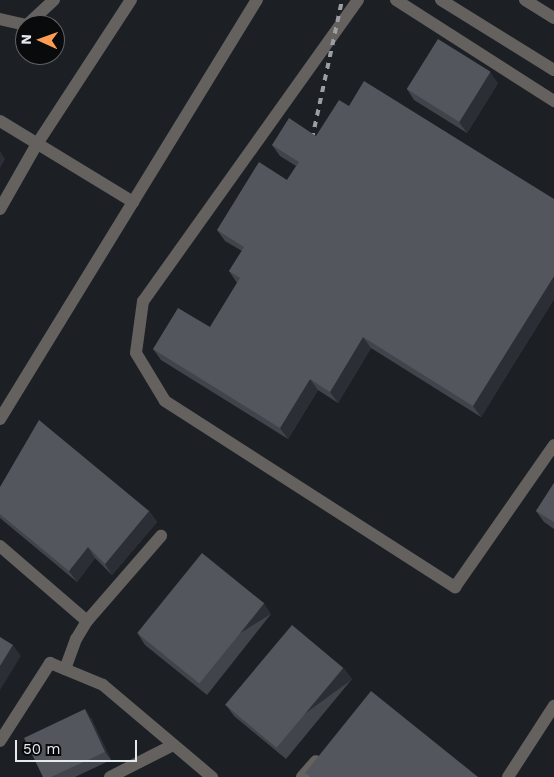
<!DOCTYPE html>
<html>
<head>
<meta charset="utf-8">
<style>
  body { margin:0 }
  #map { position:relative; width:554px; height:777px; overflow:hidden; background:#1c2025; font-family:"Work Sans",sans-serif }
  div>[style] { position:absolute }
  .minor>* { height:12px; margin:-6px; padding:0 6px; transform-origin:6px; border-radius:6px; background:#64615f }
  .rail>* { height:4px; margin-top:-2px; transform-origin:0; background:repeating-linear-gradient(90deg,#9b9ea2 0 6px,transparent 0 12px) }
  .wall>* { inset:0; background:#41454b }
  .shaded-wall>* { inset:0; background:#2b2f35; transform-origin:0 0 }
  .building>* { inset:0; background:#53575d; transform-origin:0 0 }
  span { translate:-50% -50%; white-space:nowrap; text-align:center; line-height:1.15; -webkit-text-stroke:4.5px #080a0c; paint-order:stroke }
  .north { position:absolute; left:15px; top:15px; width:50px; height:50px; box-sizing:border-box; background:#080a0c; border:1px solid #616466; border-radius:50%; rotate:272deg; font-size:14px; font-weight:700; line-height:20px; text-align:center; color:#e7eaed }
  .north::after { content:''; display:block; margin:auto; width:18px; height:22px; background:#fd9d54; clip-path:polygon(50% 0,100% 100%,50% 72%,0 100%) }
  .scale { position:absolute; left:15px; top:740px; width:122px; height:22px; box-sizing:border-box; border:2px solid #e7eaed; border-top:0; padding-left:6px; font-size:15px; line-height:18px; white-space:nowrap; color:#e7eaed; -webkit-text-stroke:4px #080a0c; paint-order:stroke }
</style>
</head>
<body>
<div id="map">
  <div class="minor">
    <div style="left:358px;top:0;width:370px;rotate:125.5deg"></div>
    <div style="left:143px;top:301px;width:52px;rotate:97.7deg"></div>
    <div style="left:136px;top:353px;width:56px;rotate:58.9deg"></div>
    <div style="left:165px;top:401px;width:345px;rotate:32.7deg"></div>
    <div style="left:455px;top:587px;width:173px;rotate:-55.1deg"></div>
    <div style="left:396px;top:0;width:188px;rotate:32.6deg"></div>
    <div style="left:441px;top:0;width:133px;rotate:31.8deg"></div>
    <div style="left:525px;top:0;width:34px;rotate:32deg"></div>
    <div style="left:0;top:19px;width:26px;rotate:13deg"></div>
    <div style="left:27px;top:25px;width:37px;rotate:-43deg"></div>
    <div style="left:0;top:121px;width:156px;rotate:31.3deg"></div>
    <div style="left:0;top:209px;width:75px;rotate:-60.4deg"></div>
    <div style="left:37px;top:144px;width:172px;rotate:-56.9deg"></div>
    <div style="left:0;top:419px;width:492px;rotate:-58.5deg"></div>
    <div style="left:0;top:546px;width:115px;rotate:40.8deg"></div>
    <div style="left:87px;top:621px;width:21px;rotate:121deg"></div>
    <div style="left:76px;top:639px;width:32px;rotate:110deg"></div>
    <div style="left:87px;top:621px;width:113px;rotate:-49deg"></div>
    <div style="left:0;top:741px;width:93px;rotate:-57.3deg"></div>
    <div style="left:50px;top:663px;width:57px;rotate:22.5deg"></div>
    <div style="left:103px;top:685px;width:143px;rotate:40.2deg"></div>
    <div style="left:110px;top:777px;width:71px;rotate:-26.9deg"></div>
    <div style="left:302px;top:777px;width:21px;rotate:-49deg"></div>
    <div style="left:508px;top:777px;width:85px;rotate:-57.1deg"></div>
  </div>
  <div class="rail">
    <div style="left:312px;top:139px;width:142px;rotate:-77.8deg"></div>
  </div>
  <div class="wall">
    <div style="clip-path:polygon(498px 83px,467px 133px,414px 100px,407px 89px)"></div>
    <div style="clip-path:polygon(349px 106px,554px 199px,554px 299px,481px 417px,371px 348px,338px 403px,318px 390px,288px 439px,161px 360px,153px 349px,210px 327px,237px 283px,229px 271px,242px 251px,225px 241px,217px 230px,287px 180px,296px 166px,280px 156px,272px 145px,316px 136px)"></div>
    <div style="clip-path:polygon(554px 483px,554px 529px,544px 522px,536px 511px)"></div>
    <div style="clip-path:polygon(0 487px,149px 511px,157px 522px,112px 575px,95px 558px,77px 582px,0 518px)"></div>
    <div style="clip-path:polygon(271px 614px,207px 695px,145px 645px,138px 634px)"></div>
    <div style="clip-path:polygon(352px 679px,286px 759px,234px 716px,226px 705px)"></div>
    <div style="clip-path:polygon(91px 718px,111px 760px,75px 777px,43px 777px)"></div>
  </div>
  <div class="shaded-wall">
    <div style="clip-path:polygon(490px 72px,498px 83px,467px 133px,459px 122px)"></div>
    <div style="clip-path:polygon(0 151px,5px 159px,0 168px)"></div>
    <div style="clip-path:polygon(554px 276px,554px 299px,481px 417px,473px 406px)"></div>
    <div style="clip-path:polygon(363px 337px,371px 348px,338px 403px,330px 392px)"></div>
    <div style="clip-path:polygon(310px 379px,318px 390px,288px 439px,280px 428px)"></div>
    <div style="clip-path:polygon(149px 511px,157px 522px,112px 575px,105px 564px)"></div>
    <div style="clip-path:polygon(88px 547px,95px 558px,77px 582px,69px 571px)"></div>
    <div style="left:264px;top:603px;width:13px;height:104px;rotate:58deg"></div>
    <div style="clip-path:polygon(13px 645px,21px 656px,0 690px,0 666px)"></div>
    <div style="left:344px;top:668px;width:14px;height:104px;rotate:54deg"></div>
    <div style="clip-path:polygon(85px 709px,91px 718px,111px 760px,105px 752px)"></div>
  </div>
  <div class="building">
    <div style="left:438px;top:39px;width:62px;height:59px;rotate:32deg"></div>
    <div style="clip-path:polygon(364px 81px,554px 199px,554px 276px,473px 406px,363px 337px,330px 392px,310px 379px,280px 428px,153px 349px,178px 308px,210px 327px,240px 278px,229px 271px,244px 247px,217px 230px,259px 162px,287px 180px,299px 162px,272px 145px,289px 118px,316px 136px,339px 100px,349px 106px)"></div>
    <div style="clip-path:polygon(39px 420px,149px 511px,105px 564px,88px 547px,69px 571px,0 514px,0 487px)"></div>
    <div style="clip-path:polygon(554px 483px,554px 522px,536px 511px)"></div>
    <div style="left:202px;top:553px;width:80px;height:103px;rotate:39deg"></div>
    <div style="left:292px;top:625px;width:67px;height:104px;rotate:40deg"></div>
    <div style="clip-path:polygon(0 637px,13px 645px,0 666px)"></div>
    <div style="clip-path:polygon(371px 691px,478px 777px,311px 777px,305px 773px)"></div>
    <div style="clip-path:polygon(85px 709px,105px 752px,51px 777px,43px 777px,24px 738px)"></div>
  </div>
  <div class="north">N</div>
  <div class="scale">50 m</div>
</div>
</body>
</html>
